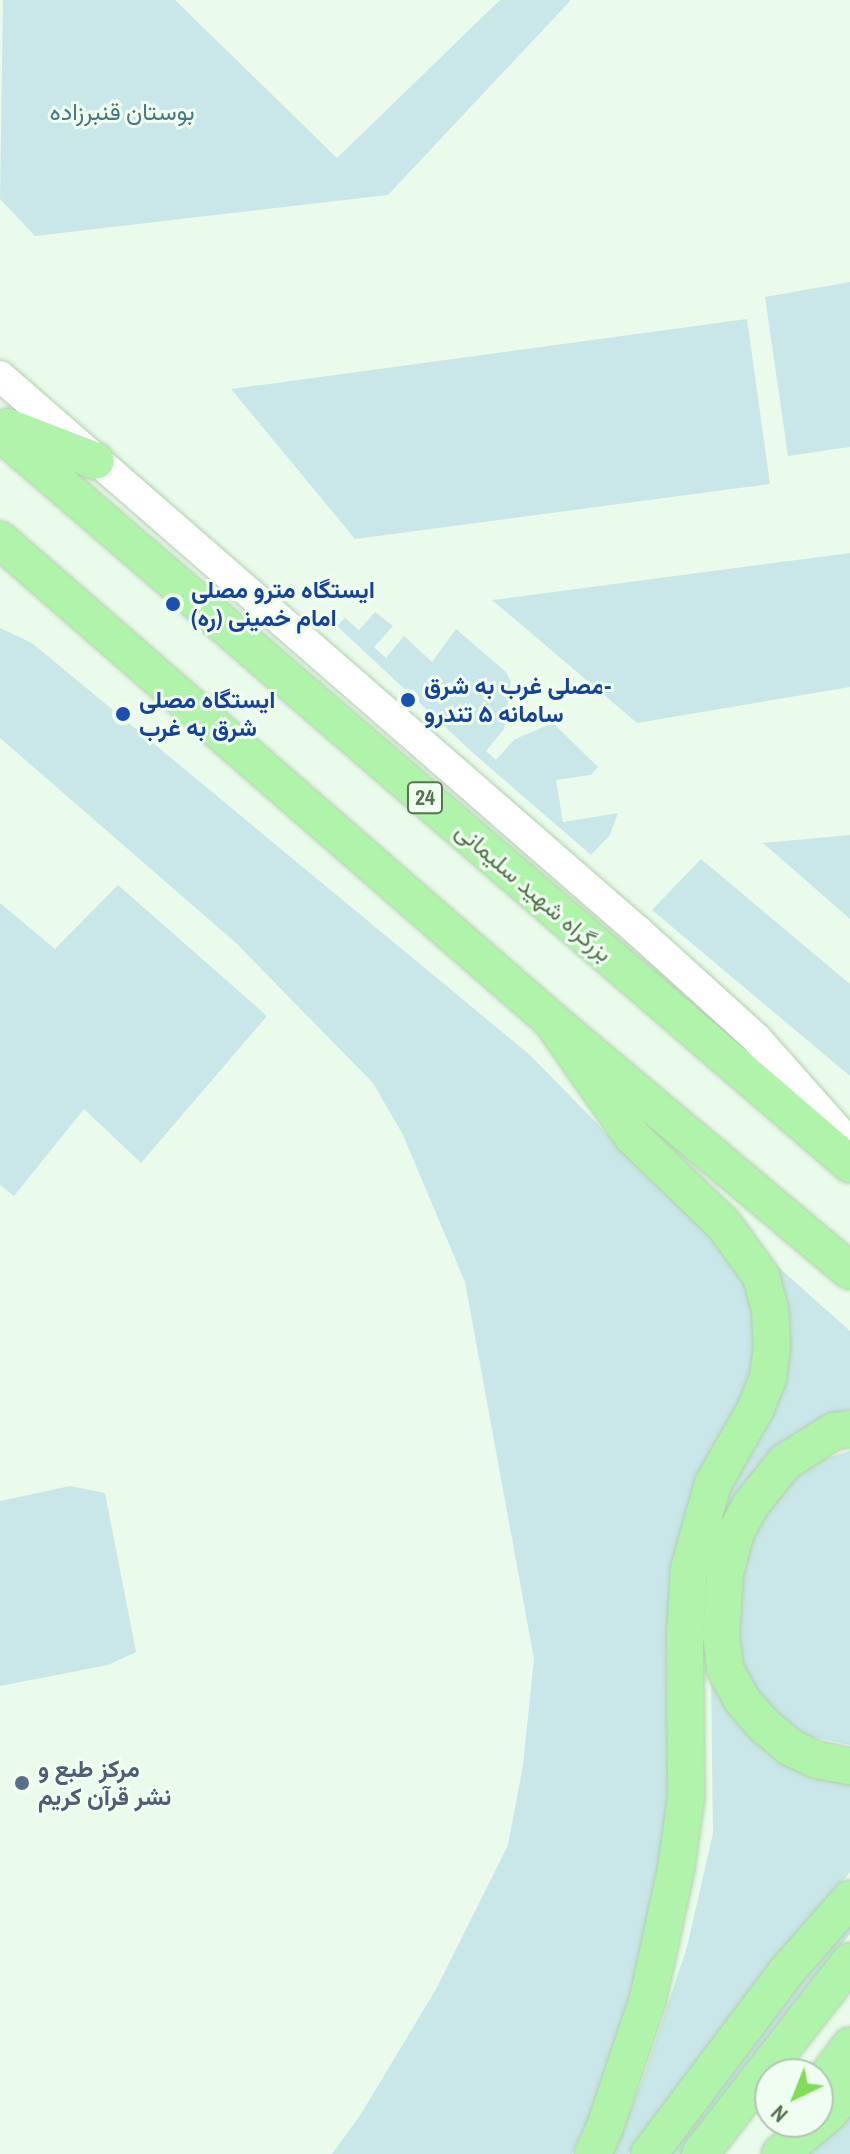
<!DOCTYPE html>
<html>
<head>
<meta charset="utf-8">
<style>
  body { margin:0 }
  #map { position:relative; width:850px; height:2154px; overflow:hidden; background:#eafbeb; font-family:"Archivo Narrow",Vazirmatn,sans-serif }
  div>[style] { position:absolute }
  .green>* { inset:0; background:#c9e7e9 }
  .roads { filter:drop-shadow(0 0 2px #b1d0ae) drop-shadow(0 0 2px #b1d0ae) }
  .secondary>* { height:30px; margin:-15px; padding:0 15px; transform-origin:15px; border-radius:15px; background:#fff }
  .trunk>* { height:36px; margin:-18px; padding:0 18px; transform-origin:18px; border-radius:18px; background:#b0f3aa }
  .dots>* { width:22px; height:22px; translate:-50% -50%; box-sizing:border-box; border:4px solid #f0fef1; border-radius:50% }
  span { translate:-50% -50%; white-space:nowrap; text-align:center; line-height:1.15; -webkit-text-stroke:6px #f0fef1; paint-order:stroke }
  .shield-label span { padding:2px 6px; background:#f0fef1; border:2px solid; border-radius:6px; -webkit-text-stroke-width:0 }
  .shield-label { font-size:22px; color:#55754e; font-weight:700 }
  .park-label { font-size:24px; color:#4a7780 }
  .transit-label { font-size:24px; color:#164399; font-weight:700 }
  .left { translate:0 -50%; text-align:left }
  .street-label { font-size:24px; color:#55754e }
  .service-label { font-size:24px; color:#4e5e75; font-weight:700 }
  .north { position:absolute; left:754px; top:2058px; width:80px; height:80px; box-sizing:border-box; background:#f0fef1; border:2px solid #b2c7b0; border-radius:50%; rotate:223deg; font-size:22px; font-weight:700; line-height:32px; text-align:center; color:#55754e }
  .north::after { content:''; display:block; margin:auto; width:28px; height:36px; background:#81dd57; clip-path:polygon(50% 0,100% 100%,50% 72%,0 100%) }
</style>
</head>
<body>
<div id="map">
  <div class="green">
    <div style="clip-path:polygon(3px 0,175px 0,337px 158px,500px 0,571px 0,388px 195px,35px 236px,0 199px)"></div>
    <div style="clip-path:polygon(850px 282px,850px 447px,788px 456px,765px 297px)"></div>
    <div style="clip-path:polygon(747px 319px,770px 484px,355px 539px,231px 389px)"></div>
    <div style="clip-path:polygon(850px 553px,850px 687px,637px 723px,492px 600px)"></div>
    <div style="clip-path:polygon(375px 612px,393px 626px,374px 647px,386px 658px,404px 636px,432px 662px,456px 629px,506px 672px,511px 682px,504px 729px,486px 751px,496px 760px,515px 739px,553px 723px,598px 767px,591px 775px,556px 780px,563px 822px,618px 813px,610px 835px,591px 855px,472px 752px,337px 626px,345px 618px,359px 630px)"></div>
    <div style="clip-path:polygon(0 628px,32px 643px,530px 1055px,616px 1143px,706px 1220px,743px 1274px,759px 1333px,756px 1374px,710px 1465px,672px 1808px,656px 1923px,596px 2104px,572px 2154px,332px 2154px,361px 2114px,436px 1989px,508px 1845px,523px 1765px,534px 1659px,465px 1282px,403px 1135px,373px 1083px,236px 943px,0 738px)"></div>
    <div style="clip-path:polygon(850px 835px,850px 919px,763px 843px)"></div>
    <div style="clip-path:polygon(701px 859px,850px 984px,850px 1076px,652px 910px)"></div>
    <div style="clip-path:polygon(118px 885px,267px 1016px,141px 1163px,84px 1109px,14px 1196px,0 1185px,0 903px,55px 949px)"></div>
    <div style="clip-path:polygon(776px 1265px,850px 1331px,850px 1410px,820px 1420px,794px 1434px,769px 1455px,712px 1546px,720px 1513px,786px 1323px)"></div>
    <div style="clip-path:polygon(850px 1451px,850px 1745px,805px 1735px,774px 1712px,755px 1689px,742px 1664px,736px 1625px,740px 1573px,752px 1532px,776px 1494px,817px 1461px)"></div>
    <div style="clip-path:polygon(70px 1486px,105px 1493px,136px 1652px,108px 1665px,0 1686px,0 1501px)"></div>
    <div style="clip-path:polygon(710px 1604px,719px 1676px,850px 1781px,850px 1872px,628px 2154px,612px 2154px,643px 2079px,687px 1947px,713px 1833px)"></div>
    <div style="clip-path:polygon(850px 1905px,850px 1934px,799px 1996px,684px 2154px,659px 2154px)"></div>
    <div style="clip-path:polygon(850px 2104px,850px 2154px,808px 2154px)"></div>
  </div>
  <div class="roads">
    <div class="secondary">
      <div style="left:0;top:376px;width:847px;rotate:41.03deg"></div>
      <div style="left:639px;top:932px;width:158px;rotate:42.2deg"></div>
      <div style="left:756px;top:1038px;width:142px;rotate:48.4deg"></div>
    </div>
    <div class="trunk">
      <div style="left:8px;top:427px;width:94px;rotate:21.1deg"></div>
      <div style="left:0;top:432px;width:1122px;rotate:40.73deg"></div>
      <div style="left:0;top:540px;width:731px;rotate:41.06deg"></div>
      <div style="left:551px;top:1020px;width:390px;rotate:40deg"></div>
      <div style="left:551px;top:1020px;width:143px;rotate:55deg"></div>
      <div style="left:633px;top:1137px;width:127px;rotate:44deg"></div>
      <div style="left:724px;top:1225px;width:63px;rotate:54deg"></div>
      <div style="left:761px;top:1276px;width:34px;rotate:75deg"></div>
      <div style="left:770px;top:1309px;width:36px;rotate:87deg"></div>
      <div style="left:772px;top:1345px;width:33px;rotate:97deg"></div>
      <div style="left:768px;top:1378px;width:32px;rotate:112deg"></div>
      <div style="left:756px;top:1408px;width:87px;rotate:119.5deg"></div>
      <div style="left:713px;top:1484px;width:88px;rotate:105.8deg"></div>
      <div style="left:689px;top:1569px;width:67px;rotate:93.4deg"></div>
      <div style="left:685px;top:1636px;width:162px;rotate:89.6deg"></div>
      <div style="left:686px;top:1798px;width:72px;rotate:98deg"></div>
      <div style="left:676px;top:1869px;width:133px;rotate:102.2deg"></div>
      <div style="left:648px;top:1999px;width:135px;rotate:108.6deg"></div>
      <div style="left:605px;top:2127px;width:30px;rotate:114deg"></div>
      <div style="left:850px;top:1429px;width:16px;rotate:173deg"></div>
      <div style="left:834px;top:1431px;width:58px;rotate:147.7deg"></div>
      <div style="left:785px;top:1462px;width:56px;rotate:128.5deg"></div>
      <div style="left:750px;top:1506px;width:30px;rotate:118deg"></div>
      <div style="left:736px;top:1532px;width:42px;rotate:105deg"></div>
      <div style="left:725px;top:1573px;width:62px;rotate:93.7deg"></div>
      <div style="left:721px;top:1635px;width:34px;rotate:83deg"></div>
      <div style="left:725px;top:1669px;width:35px;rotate:61deg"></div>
      <div style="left:742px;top:1700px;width:35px;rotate:49deg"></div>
      <div style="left:765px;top:1726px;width:34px;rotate:40deg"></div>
      <div style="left:791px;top:1748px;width:30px;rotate:24deg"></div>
      <div style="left:818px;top:1760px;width:33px;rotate:11deg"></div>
      <div style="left:818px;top:2089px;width:54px;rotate:-53.3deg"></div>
      <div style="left:649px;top:2154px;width:228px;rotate:-53deg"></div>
      <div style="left:786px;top:1972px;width:97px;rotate:-48.8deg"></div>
      <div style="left:700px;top:2154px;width:244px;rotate:-52.1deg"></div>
      <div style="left:780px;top:2154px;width:64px;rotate:-39.9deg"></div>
      <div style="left:829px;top:2113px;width:33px;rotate:-50deg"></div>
    </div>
  </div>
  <div class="dots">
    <div style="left:173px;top:604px;background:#1a4fb4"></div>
    <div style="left:408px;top:700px;background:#1a4fb4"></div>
    <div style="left:123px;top:714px;background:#1a4fb4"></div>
    <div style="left:22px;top:1783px;background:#5c6f8a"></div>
  </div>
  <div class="shield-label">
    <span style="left:425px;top:798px">24</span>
  </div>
  <div class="park-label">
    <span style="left:122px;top:112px">بوستان قنبرزاده</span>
  </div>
  <div class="transit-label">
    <span class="left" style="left:191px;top:604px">ایستگاه مترو مصلی<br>امام خمینی (ره)</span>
    <span class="left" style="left:424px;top:700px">مصلی غرب به شرق-<br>سامانه ۵ تندرو</span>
    <span class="left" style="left:139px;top:714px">ایستگاه مصلی<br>شرق به غرب</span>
  </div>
  <div class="street-label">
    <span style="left:534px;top:892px;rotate:41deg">بزرگراه شهید سلیمانی</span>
  </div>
  <div class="service-label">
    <span class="left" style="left:38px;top:1783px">مرکز طبع و<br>نشر قرآن کریم</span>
  </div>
  <div class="north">N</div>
</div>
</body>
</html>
